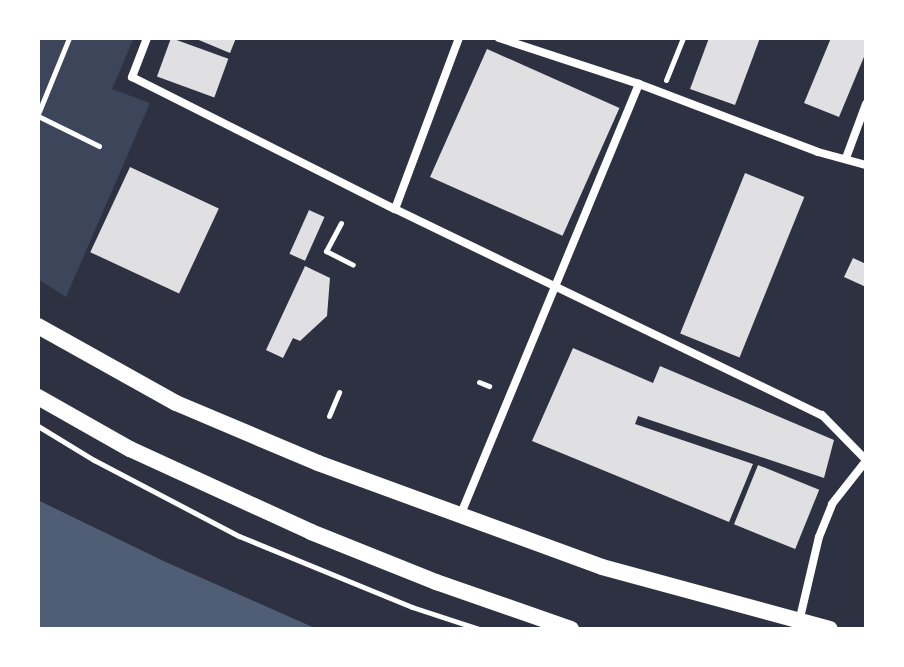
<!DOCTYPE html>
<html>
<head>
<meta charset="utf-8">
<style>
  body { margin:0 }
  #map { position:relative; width:904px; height:667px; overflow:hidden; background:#2d3142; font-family:"Golos Text",sans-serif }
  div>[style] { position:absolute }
  .green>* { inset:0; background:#3c4559 }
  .water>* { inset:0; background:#4f5d75 }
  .pier>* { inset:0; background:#2d3142 }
  .building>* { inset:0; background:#e0e0e3; transform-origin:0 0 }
  .path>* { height:5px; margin:-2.5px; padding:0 2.5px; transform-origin:2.5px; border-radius:2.5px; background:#fff }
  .minor>* { height:8px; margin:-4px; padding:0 4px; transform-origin:4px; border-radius:4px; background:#fff }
  .primary>* { height:16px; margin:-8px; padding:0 8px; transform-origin:8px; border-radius:8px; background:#fff }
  span { translate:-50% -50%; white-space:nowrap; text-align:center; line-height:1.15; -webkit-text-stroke:6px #fff; paint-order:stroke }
  .frame { position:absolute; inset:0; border:40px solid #fff; pointer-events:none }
</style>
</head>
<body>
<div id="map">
  <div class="green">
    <div style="clip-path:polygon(38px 38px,134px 38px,112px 89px,150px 103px,66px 297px,38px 279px)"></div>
  </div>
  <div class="water">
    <div style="clip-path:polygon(38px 500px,166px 562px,317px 629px,38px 629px)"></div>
  </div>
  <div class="pier">
    <div style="clip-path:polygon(39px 496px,167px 559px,319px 625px,321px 629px,166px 562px,38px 500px)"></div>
  </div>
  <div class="building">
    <div style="left:171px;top:38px;width:61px;height:41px;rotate:20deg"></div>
    <div style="clip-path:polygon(194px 38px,236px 38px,230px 53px)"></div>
    <div style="clip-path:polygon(709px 38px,760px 38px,735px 105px,690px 89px)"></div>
    <div style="clip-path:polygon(831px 38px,866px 38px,866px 52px,839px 117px,804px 103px)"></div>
    <div style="left:487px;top:49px;width:145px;height:140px;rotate:24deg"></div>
    <div style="left:130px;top:167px;width:98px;height:94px;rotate:25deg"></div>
    <div style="left:745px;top:173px;width:64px;height:173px;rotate:22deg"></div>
    <div style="left:309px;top:210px;width:17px;height:48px;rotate:24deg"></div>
    <div style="clip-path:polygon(853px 258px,866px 264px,866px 287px,844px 277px)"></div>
    <div style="clip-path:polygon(305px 266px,330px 278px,327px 316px,300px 341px,293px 338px,283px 358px,266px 350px)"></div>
    <div style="clip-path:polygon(573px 348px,653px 383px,660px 366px,834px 440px,824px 478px,638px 416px,635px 424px,753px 464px,729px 522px,532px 441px)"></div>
    <div style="left:758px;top:465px;width:66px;height:64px;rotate:22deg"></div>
  </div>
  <div class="path">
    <div style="left:666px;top:80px;width:45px;rotate:-68deg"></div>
    <div style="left:38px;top:114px;width:82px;rotate:-67.8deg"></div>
    <div style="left:38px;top:116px;width:68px;rotate:26.2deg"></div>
    <div style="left:341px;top:223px;width:32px;rotate:118deg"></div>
    <div style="left:326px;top:251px;width:30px;rotate:27deg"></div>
    <div style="left:479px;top:382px;width:11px;rotate:22deg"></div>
    <div style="left:329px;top:416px;width:26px;rotate:-67deg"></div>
    <div style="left:38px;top:426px;width:66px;rotate:31.3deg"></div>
    <div style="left:94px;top:460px;width:164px;rotate:27.7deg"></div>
    <div style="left:239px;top:536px;width:187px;rotate:22.3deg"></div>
    <div style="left:412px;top:607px;width:71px;rotate:18.2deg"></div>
  </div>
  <div class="minor">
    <div style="left:147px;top:38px;width:42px;rotate:111deg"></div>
    <div style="left:132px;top:77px;width:294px;rotate:26.7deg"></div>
    <div style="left:395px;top:209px;width:474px;rotate:25.8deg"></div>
    <div style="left:822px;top:415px;width:63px;rotate:45.6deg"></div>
    <div style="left:499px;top:38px;width:147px;rotate:18.2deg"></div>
    <div style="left:639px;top:84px;width:191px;rotate:20.8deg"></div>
    <div style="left:818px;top:152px;width:50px;rotate:15.2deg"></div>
    <div style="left:846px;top:158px;width:58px;rotate:-69.7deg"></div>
    <div style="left:395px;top:209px;width:183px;rotate:-69.5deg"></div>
    <div style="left:460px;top:516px;width:468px;rotate:-67.5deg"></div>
    <div style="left:799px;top:622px;width:87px;rotate:-76.8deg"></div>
    <div style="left:819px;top:537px;width:35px;rotate:-68deg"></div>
    <div style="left:832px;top:504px;width:55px;rotate:-51.7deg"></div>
  </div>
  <div class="primary">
    <div style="left:38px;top:326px;width:158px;rotate:29.2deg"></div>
    <div style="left:176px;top:403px;width:154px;rotate:22.9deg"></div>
    <div style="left:318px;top:463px;width:302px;rotate:20.1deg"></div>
    <div style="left:602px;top:567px;width:236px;rotate:15.2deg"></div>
    <div style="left:38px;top:397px;width:106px;rotate:29.5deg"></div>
    <div style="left:130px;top:449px;width:199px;rotate:24.6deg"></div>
    <div style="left:311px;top:532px;width:135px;rotate:21.8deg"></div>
    <div style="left:436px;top:582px;width:143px;rotate:19.2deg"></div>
  </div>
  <div class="frame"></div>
</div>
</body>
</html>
